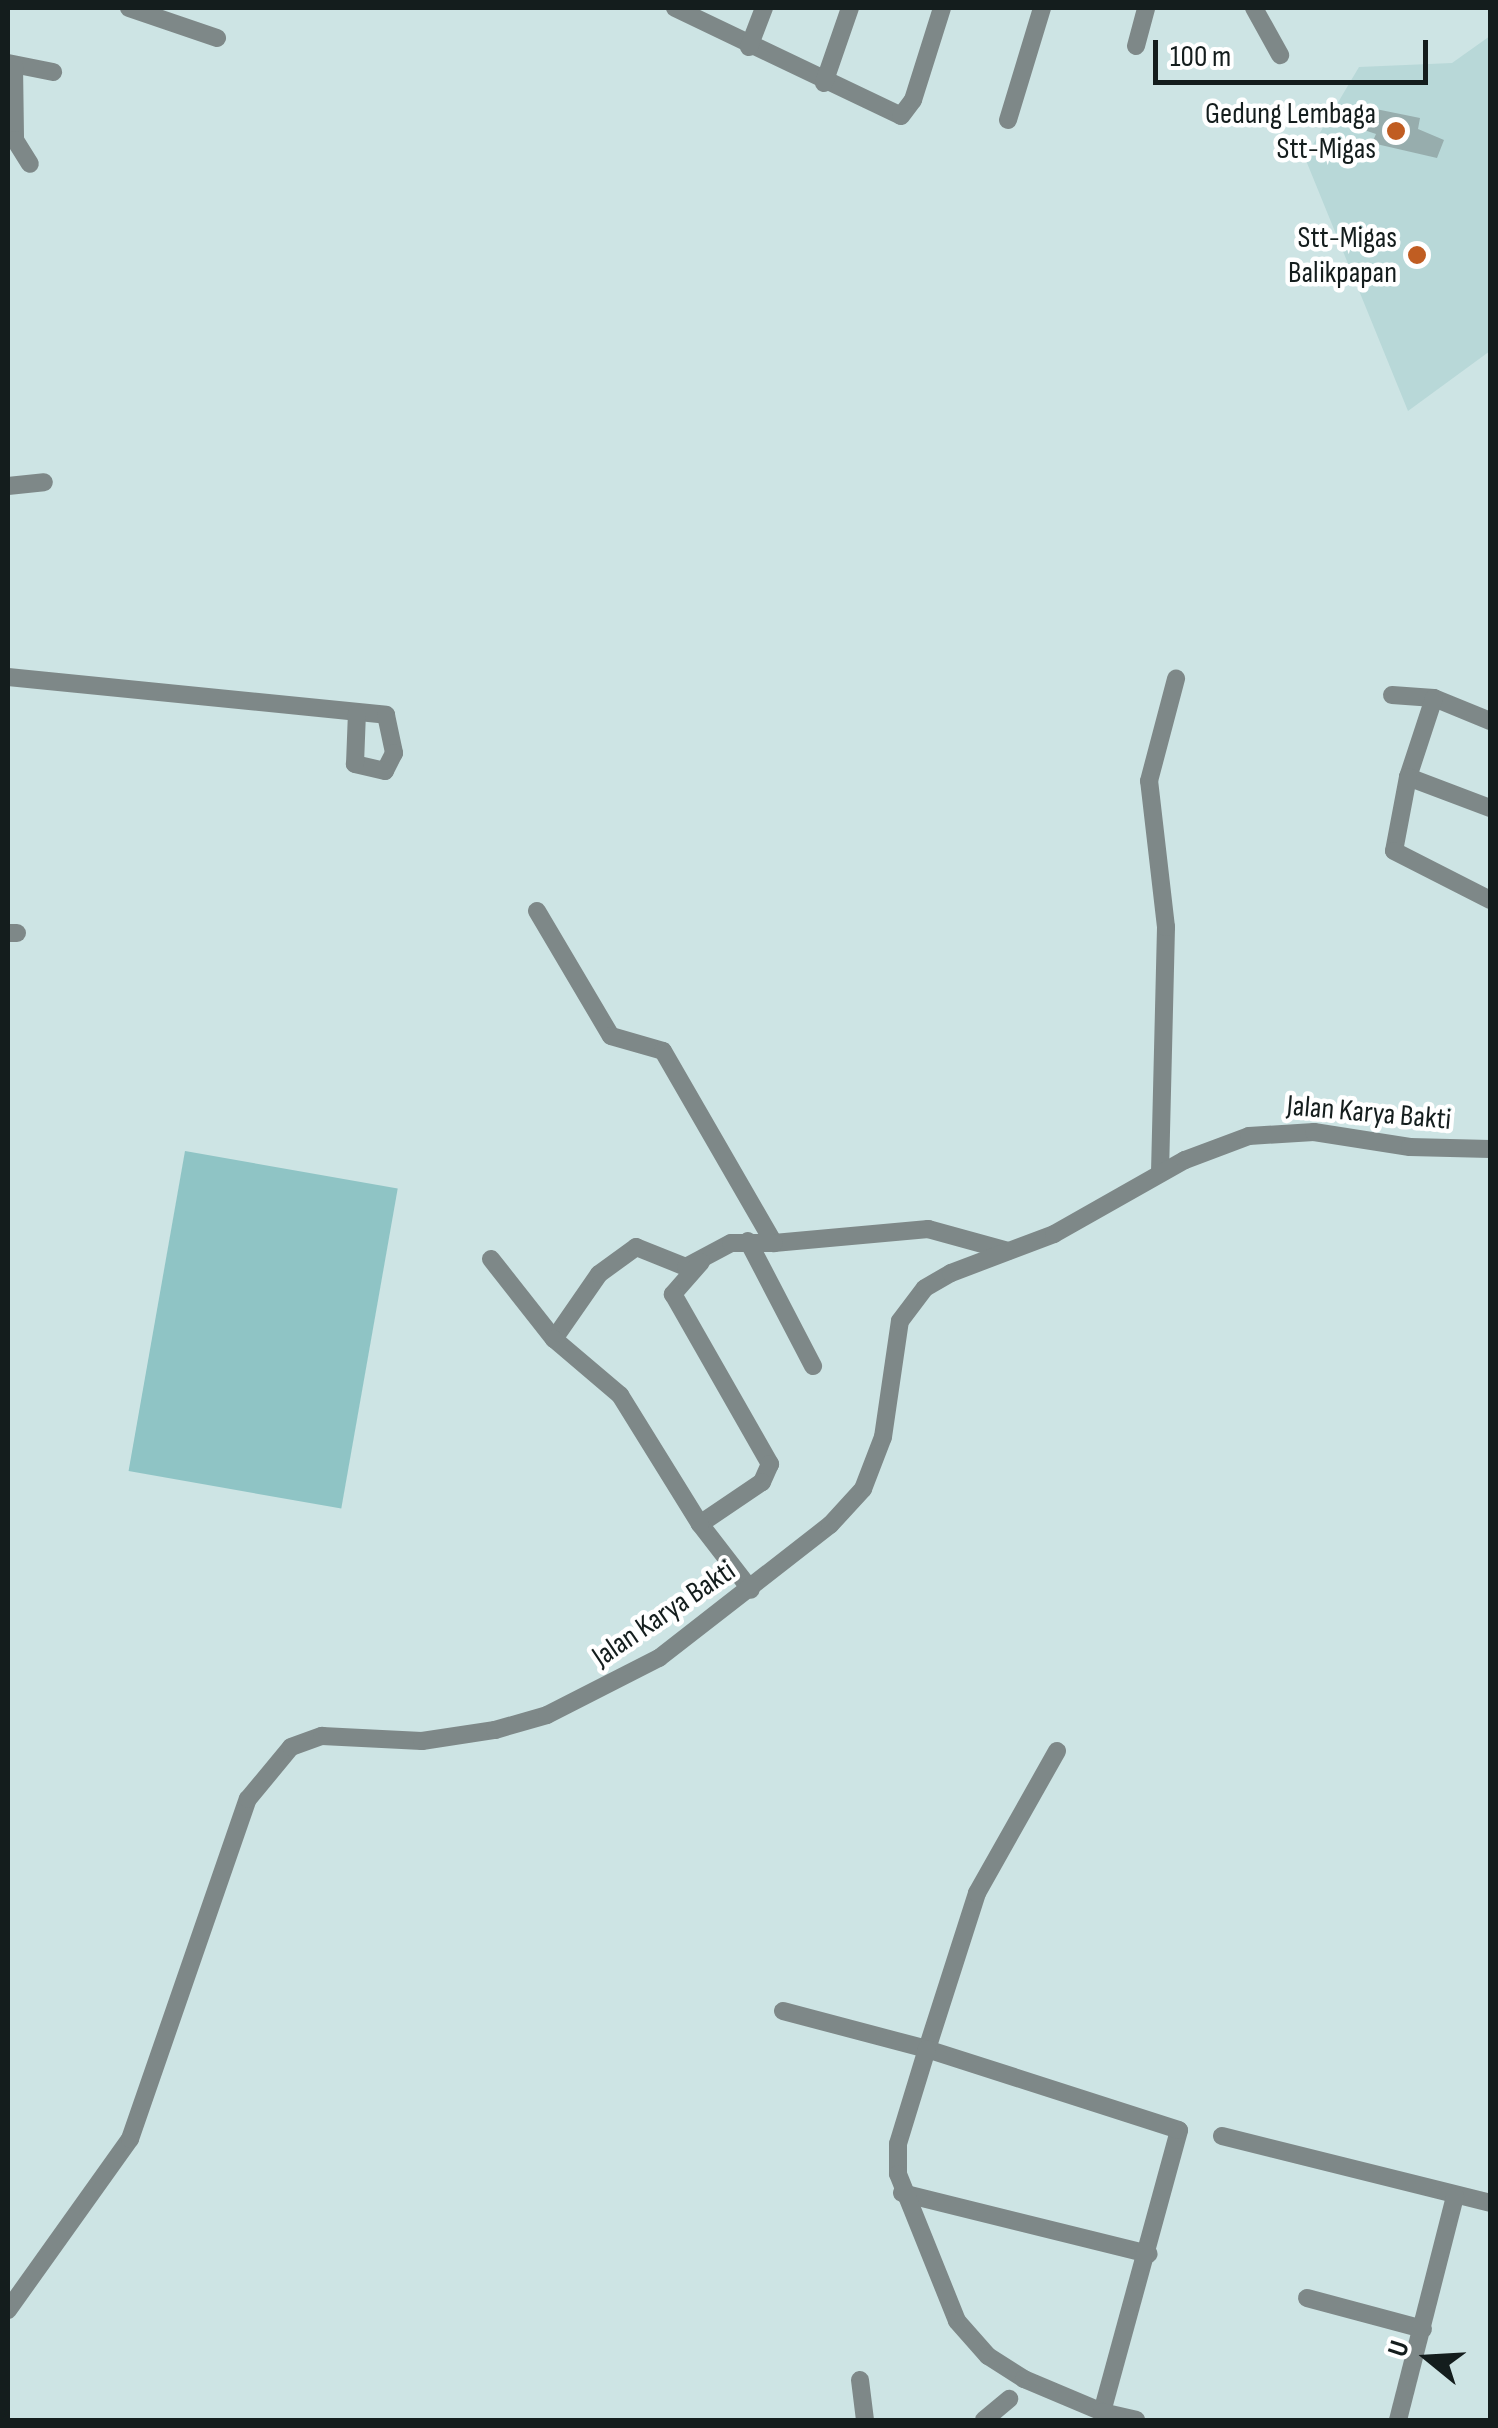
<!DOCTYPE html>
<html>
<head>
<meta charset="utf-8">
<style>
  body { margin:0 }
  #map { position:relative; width:1498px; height:2428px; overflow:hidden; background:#cde4e4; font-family:"Sofia Sans Condensed",sans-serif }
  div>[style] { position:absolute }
  .built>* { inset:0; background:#b8d8d8 }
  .green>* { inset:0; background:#8fc4c5; transform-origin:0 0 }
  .building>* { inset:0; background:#97adad }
  .street>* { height:18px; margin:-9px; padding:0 9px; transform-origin:9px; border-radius:9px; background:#7e8888 }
  .dots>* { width:28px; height:28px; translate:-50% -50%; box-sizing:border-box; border:5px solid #fff; border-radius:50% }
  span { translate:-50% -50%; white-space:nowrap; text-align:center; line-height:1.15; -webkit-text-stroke:9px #fff; paint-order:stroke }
  .poi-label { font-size:30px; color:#141d1d }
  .right { translate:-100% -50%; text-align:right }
  .street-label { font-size:30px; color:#141d1d }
  .frame { position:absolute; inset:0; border:10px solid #141d1d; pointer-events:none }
  .north { position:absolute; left:1378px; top:2308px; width:100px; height:100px; -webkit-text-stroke:8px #fff; paint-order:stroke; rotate:288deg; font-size:28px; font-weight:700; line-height:40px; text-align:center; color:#141d1d }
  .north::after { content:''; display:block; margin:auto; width:35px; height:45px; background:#141d1d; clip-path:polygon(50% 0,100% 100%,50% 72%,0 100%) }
  .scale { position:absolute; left:1153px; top:40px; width:275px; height:45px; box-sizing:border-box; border:5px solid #141d1d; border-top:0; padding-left:12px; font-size:30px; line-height:35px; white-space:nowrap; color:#141d1d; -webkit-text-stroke:8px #fff; paint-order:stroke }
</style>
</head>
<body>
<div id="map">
  <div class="built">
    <div style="clip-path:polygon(1490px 36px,1490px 351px,1408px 411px,1305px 158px,1359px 67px,1452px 63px)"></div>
  </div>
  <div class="green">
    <div style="left:185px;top:1151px;width:216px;height:325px;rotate:10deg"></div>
  </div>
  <div class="building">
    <div style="clip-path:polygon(1356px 105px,1420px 118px,1418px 129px,1444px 140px,1437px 158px,1372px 143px,1376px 134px,1349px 125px)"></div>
  </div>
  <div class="street">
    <div style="left:129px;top:8px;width:93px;rotate:18.8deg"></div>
    <div style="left:675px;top:8px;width:250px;rotate:25.5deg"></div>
    <div style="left:901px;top:116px;width:20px;rotate:-53deg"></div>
    <div style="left:913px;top:100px;width:96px;rotate:-72.5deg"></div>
    <div style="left:1254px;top:8px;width:54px;rotate:61deg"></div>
    <div style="left:1136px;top:46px;width:39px;rotate:-75deg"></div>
    <div style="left:749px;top:47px;width:42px;rotate:-69deg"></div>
    <div style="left:8px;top:63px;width:46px;rotate:11.3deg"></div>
    <div style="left:14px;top:65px;width:75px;rotate:89.2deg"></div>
    <div style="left:15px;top:140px;width:28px;rotate:58deg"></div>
    <div style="left:824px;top:83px;width:79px;rotate:-70.9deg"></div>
    <div style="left:1008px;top:120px;width:117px;rotate:-73.1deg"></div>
    <div style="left:8px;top:486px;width:36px;rotate:-6deg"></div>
    <div style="left:8px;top:677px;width:380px;rotate:5.7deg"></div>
    <div style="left:386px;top:715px;width:39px;rotate:78deg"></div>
    <div style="left:394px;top:753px;width:20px;rotate:117deg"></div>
    <div style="left:385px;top:771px;width:31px;rotate:-167deg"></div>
    <div style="left:355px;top:764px;width:51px;rotate:-87.8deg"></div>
    <div style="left:1392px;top:695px;width:42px;rotate:4.1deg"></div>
    <div style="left:1434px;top:698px;width:61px;rotate:22.3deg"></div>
    <div style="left:1434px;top:698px;width:83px;rotate:108.2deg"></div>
    <div style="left:1408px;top:777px;width:88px;rotate:20.7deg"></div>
    <div style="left:1408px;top:777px;width:75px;rotate:100.7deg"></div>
    <div style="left:1394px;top:851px;width:108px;rotate:27deg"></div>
    <div style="left:537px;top:911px;width:145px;rotate:59.4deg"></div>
    <div style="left:611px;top:1036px;width:54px;rotate:16.1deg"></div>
    <div style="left:663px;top:1051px;width:222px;rotate:60deg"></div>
    <div style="left:774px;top:1243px;width:155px;rotate:-5.2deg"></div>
    <div style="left:928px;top:1229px;width:83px;rotate:15.4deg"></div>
    <div style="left:8px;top:933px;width:9px"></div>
    <div style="left:1160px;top:1173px;width:246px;rotate:-88.6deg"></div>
    <div style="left:1166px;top:927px;width:147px;rotate:-96.6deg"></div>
    <div style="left:1149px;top:781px;width:106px;rotate:-75.2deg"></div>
    <div style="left:748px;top:1241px;width:141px;rotate:62.5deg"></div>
    <div style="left:491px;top:1259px;width:102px;rotate:51.8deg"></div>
    <div style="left:554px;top:1339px;width:79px;rotate:-55.3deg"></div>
    <div style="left:599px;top:1274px;width:46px;rotate:-36.1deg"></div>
    <div style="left:636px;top:1247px;width:54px;rotate:21.8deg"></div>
    <div style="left:686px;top:1267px;width:51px;rotate:-28.1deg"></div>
    <div style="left:731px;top:1243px;width:43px"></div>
    <div style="left:701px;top:1262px;width:43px;rotate:131.2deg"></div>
    <div style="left:673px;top:1294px;width:196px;rotate:60.3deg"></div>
    <div style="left:770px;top:1464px;width:20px;rotate:114deg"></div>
    <div style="left:762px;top:1482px;width:75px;rotate:145.9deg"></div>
    <div style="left:700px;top:1524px;width:83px;rotate:52.3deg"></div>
    <div style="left:554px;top:1339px;width:87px;rotate:40.3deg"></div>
    <div style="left:620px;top:1395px;width:152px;rotate:58.2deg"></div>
    <div style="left:783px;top:2011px;width:149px;rotate:14.8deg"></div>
    <div style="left:927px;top:2049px;width:164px;rotate:-72.2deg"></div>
    <div style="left:977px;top:1893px;width:163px;rotate:-60.6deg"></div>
    <div style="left:1222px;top:2136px;width:276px;rotate:14deg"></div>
    <div style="left:902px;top:2193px;width:254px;rotate:13.9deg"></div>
    <div style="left:1307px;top:2298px;width:120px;rotate:15deg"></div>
    <div style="left:8px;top:2310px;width:210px;rotate:-54.5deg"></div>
    <div style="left:130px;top:2139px;width:360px;rotate:-70.9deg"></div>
    <div style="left:248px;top:1799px;width:67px;rotate:-50.4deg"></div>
    <div style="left:291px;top:1747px;width:33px;rotate:-20deg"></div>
    <div style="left:322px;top:1736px;width:100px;rotate:2.9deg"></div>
    <div style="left:422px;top:1741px;width:74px;rotate:-8.6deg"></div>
    <div style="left:495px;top:1730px;width:54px;rotate:-16.1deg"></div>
    <div style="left:547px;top:1715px;width:126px;rotate:-27deg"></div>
    <div style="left:659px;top:1658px;width:217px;rotate:-37.9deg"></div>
    <div style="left:830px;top:1525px;width:49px;rotate:-47.5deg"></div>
    <div style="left:863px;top:1489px;width:56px;rotate:-69deg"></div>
    <div style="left:883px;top:1437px;width:117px;rotate:-81.7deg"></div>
    <div style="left:900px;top:1321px;width:41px;rotate:-52.9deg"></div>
    <div style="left:925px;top:1288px;width:30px;rotate:-30deg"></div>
    <div style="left:951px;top:1273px;width:110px;rotate:-20.7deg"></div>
    <div style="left:1054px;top:1234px;width:150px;rotate:-29.5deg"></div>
    <div style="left:1185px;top:1160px;width:68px;rotate:-20.6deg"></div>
    <div style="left:1249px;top:1136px;width:65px;rotate:-3.5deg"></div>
    <div style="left:1314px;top:1132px;width:97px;rotate:8.9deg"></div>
    <div style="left:1410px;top:1147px;width:80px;rotate:1.4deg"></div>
    <div style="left:860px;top:2380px;width:40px;rotate:82.9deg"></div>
    <div style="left:1102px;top:2412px;width:292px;rotate:-74.7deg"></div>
    <div style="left:1179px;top:2130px;width:265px;rotate:-162.2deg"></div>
    <div style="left:927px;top:2049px;width:99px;rotate:107deg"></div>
    <div style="left:898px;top:2144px;width:30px;rotate:90deg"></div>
    <div style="left:898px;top:2174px;width:158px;rotate:68.1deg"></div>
    <div style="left:957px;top:2321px;width:47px;rotate:48.5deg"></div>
    <div style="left:988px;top:2356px;width:43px;rotate:32.6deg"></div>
    <div style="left:1024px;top:2379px;width:85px;rotate:22.9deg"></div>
    <div style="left:1102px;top:2412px;width:35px;rotate:13deg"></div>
    <div style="left:984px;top:2420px;width:33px;rotate:-40deg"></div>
    <div style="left:1398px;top:2420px;width:231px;rotate:-75.7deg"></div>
  </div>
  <div class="dots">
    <div style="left:1396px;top:131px;background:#c05d22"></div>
    <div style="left:1417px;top:255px;background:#c05d22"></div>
  </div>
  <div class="poi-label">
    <span class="right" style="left:1376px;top:131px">Gedung Lembaga<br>Stt-Migas</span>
    <span class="right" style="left:1397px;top:255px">Stt-Migas<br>Balikpapan</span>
  </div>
  <div class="street-label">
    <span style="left:1369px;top:1113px;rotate:5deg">Jalan Karya Bakti</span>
    <span style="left:664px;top:1614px;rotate:-34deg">Jalan Karya Bakti</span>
  </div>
  <div class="frame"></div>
  <div class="north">U</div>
  <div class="scale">100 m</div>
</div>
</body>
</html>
